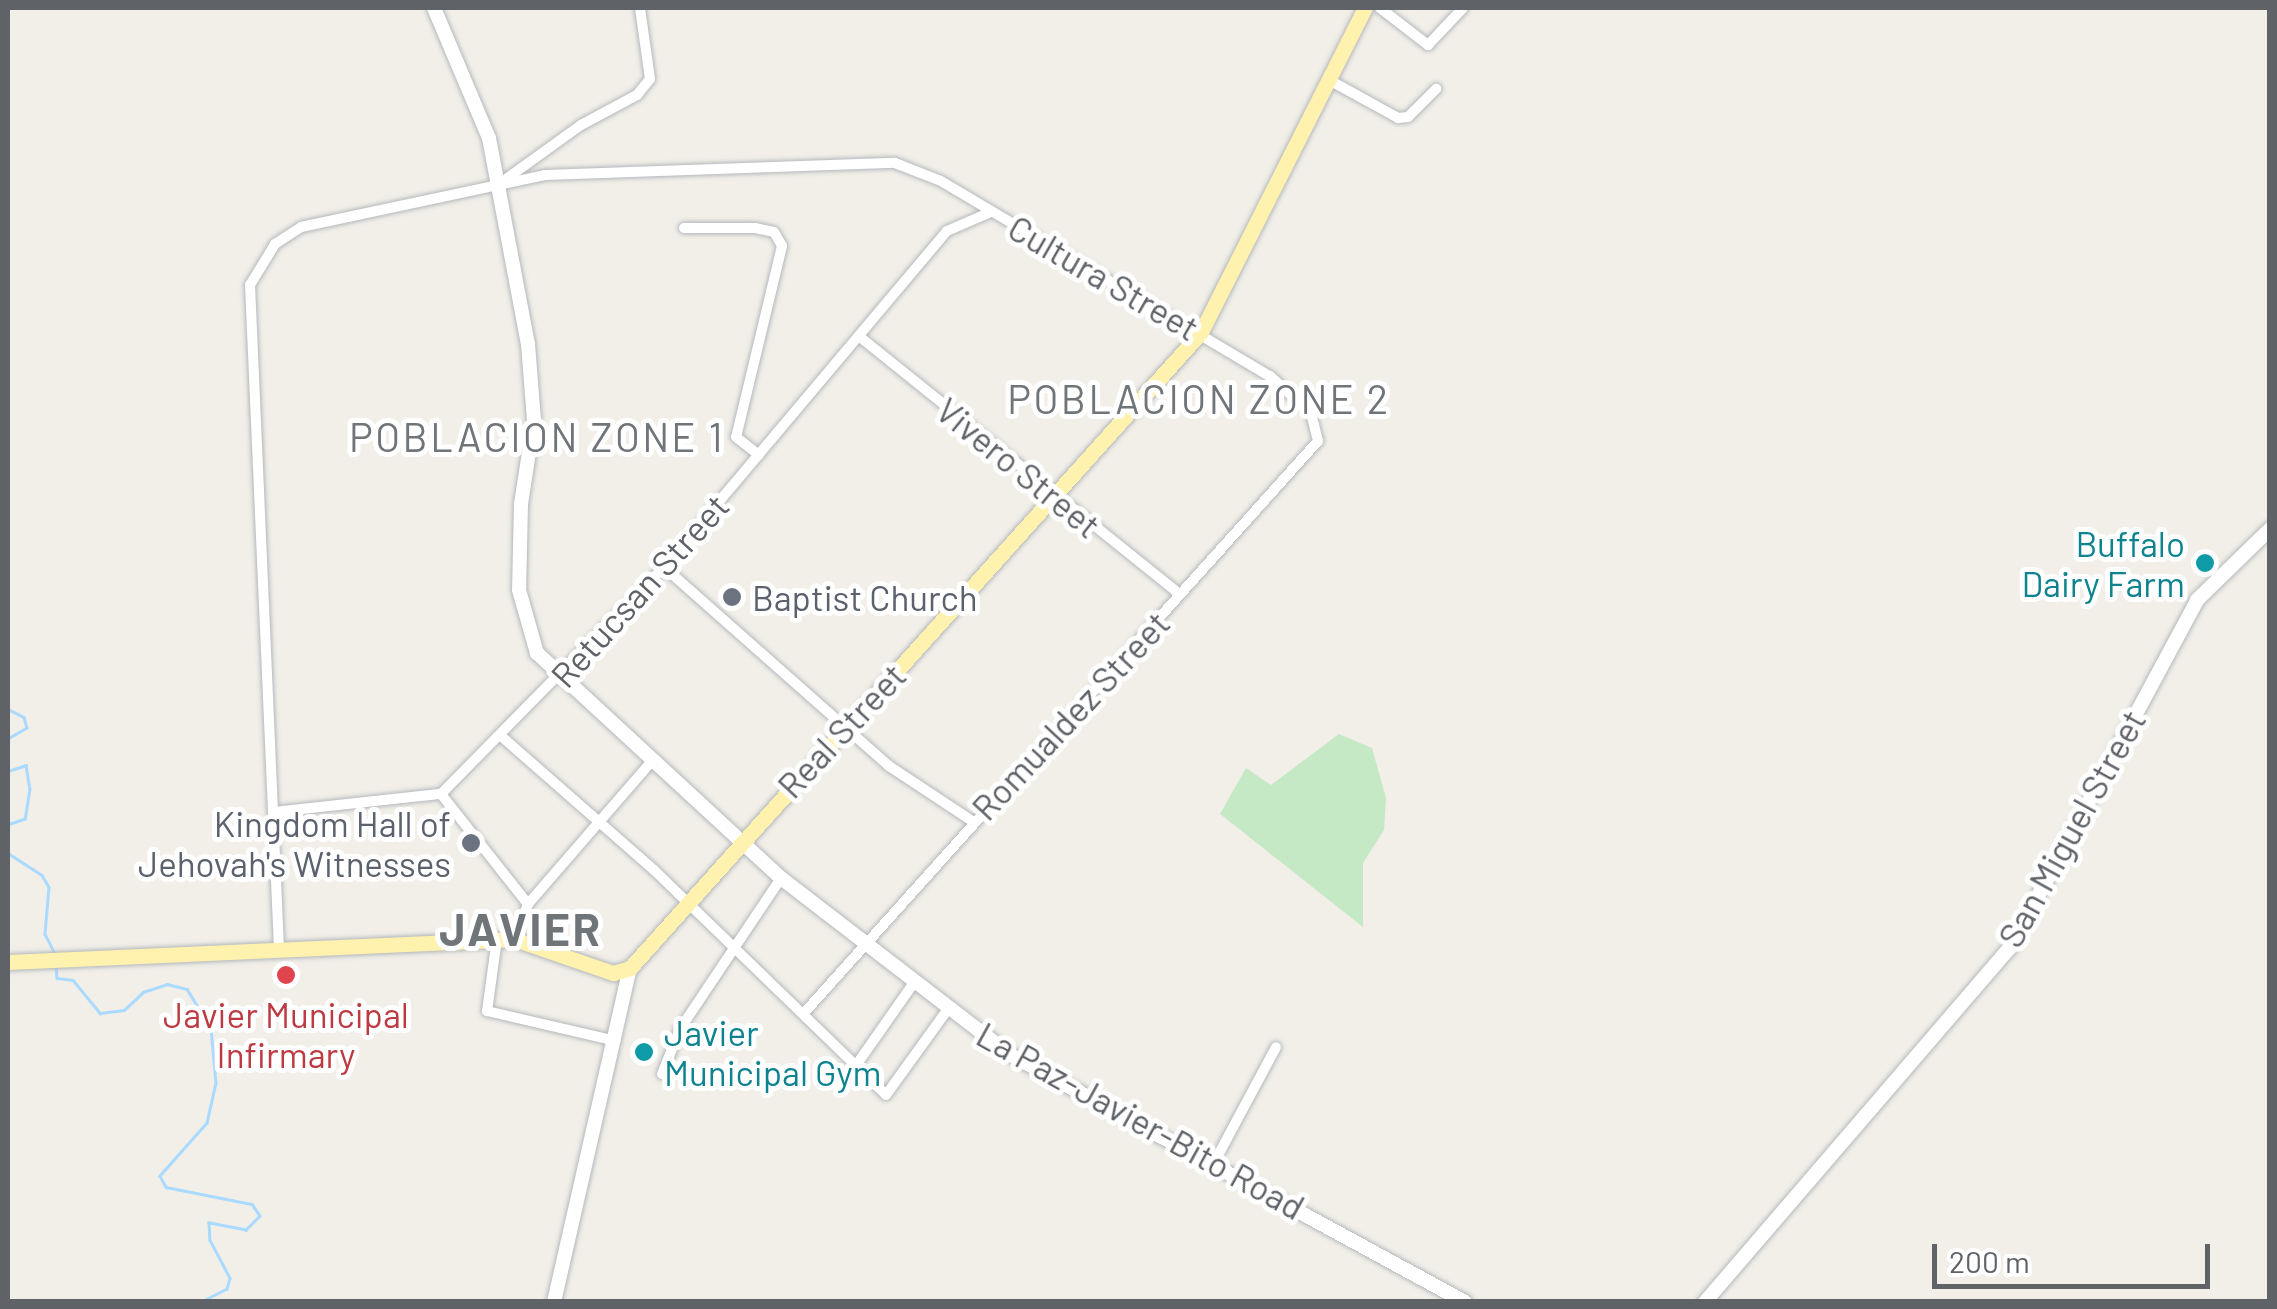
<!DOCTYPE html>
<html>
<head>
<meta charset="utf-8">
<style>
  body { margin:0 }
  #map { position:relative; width:2277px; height:1309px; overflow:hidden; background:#f1efe8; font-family:Barlow,sans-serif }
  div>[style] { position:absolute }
  .green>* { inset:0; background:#c5e8c5 }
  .stream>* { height:2.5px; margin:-1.25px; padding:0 1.25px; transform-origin:1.25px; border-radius:1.25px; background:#aadaff }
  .roads { filter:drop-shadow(0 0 2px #b5b8bc) drop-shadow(0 0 2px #b5b8bc) }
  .street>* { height:10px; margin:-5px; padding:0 5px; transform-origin:5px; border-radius:5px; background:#fff }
  .secondary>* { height:14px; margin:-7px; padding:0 7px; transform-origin:7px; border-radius:7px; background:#fff }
  .primary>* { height:15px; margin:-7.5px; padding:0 7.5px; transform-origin:7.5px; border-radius:7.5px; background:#fff2af }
  .dots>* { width:28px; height:28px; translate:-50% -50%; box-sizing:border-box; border:5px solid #fff; border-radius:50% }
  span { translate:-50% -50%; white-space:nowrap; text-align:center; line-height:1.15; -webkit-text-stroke:10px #fff; paint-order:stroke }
  .street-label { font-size:35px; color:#5f6368 }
  .culture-label { font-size:35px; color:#0d838f }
  .right { translate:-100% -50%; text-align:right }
  .left { translate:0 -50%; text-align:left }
  .worship-label { font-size:35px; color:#5b616d }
  .health-label { font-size:35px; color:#be3a42 }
  .quarter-label { font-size:40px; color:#70757a; letter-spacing:2.5px }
  .district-label { font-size:45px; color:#70757a; font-weight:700; letter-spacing:2.5px }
  .frame { position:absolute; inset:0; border:10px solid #5f6368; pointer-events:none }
  .scale { position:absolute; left:1932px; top:1244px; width:278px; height:45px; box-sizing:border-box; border:5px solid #5f6368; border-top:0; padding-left:12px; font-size:30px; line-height:35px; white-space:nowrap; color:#5f6368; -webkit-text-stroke:8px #fff; paint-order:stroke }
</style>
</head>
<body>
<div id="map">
  <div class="green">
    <div style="clip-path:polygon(1339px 734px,1372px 748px,1386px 798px,1384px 830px,1363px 863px,1363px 927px,1220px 814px,1246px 768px,1271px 785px)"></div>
  </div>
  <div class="stream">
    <div style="left:8px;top:709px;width:18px;rotate:27deg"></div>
    <div style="left:24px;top:717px;width:11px;rotate:75deg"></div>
    <div style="left:27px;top:728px;width:22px;rotate:150deg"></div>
    <div style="left:8px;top:771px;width:19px;rotate:-18deg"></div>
    <div style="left:26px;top:765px;width:24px;rotate:81deg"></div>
    <div style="left:30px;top:789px;width:30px;rotate:99deg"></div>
    <div style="left:25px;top:819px;width:18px;rotate:161deg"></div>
    <div style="left:8px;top:853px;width:40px;rotate:32.9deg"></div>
    <div style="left:42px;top:875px;width:14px;rotate:60deg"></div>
    <div style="left:49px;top:887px;width:47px;rotate:94.9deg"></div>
    <div style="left:45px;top:934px;width:20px;rotate:63deg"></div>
    <div style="left:56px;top:965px;width:13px;rotate:86deg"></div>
    <div style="left:57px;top:978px;width:16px;rotate:7deg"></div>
    <div style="left:73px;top:980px;width:43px;rotate:50.7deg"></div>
    <div style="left:100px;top:1013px;width:24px;rotate:-7deg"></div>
    <div style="left:124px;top:1010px;width:26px;rotate:-43deg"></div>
    <div style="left:143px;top:992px;width:25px;rotate:-18deg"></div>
    <div style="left:167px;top:984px;width:21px;rotate:14deg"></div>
    <div style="left:187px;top:989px;width:46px;rotate:58.4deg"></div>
    <div style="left:211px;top:1028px;width:55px;rotate:84.8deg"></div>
    <div style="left:216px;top:1083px;width:41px;rotate:102.7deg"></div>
    <div style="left:207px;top:1123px;width:71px;rotate:131.6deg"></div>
    <div style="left:160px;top:1176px;width:13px;rotate:61deg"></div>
    <div style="left:166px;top:1187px;width:88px;rotate:11.2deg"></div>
    <div style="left:252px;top:1204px;width:14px;rotate:56deg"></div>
    <div style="left:260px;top:1216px;width:20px;rotate:135deg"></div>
    <div style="left:246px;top:1230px;width:38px;rotate:-169deg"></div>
    <div style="left:209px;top:1223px;width:17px;rotate:87deg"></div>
    <div style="left:210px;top:1240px;width:43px;rotate:62.2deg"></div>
    <div style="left:230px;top:1278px;width:11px;rotate:105deg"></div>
    <div style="left:227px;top:1289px;width:28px;rotate:153deg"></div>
  </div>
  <div class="roads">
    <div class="street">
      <div style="left:1380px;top:8px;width:61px;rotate:37.6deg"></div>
      <div style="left:1428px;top:45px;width:51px;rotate:-46.6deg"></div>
      <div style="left:1331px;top:81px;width:77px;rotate:28.9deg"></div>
      <div style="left:1398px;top:118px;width:10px;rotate:-6deg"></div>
      <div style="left:1408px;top:117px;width:40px;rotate:-45deg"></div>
      <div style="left:506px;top:179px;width:92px;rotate:-35.8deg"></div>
      <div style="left:581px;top:125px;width:64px;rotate:-28.2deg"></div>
      <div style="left:637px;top:95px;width:21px;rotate:-51deg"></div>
      <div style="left:650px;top:79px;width:72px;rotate:-98deg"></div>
      <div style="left:684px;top:228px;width:71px"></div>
      <div style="left:755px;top:228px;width:19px;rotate:12deg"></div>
      <div style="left:774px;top:232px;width:16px;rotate:60deg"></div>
      <div style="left:782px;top:246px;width:196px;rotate:103.5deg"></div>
      <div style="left:736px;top:437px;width:29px;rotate:38deg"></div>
      <div style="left:860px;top:337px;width:410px;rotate:38.8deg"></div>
      <div style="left:664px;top:567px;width:300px;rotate:41.5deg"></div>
      <div style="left:889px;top:766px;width:100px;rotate:33.5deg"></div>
      <div style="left:501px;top:736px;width:203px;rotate:41.2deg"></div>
      <div style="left:654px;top:870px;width:323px;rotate:44.1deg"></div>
      <div style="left:886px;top:1095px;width:106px;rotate:-54.2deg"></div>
      <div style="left:441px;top:794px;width:318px;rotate:-45.5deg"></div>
      <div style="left:664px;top:567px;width:439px;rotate:-49.9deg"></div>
      <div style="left:947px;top:231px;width:48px;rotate:-23.4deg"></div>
      <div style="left:441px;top:794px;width:140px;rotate:51.7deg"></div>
      <div style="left:274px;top:812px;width:168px;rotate:-6.2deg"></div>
      <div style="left:497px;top:939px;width:73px;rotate:97.9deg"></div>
      <div style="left:487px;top:1011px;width:132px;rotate:13.1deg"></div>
      <div style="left:514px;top:939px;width:38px;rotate:-68deg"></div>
      <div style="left:528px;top:904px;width:188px;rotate:-49.1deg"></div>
      <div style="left:279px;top:949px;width:665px;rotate:-92.5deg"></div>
      <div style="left:250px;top:285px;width:48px;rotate:-58.6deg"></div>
      <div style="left:275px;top:244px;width:31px;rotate:-33deg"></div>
      <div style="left:301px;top:227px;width:249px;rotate:-12deg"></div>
      <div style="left:545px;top:175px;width:350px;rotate:-2deg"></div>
      <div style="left:895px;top:163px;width:49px;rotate:21.4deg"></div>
      <div style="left:941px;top:181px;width:382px;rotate:30.7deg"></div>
      <div style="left:1270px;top:376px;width:55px;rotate:42.1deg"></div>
      <div style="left:1311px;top:413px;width:29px;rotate:76deg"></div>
      <div style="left:1318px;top:441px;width:769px;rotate:131.94deg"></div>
      <div style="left:857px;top:1064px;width:98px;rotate:-55deg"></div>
      <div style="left:662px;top:1074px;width:48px;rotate:-68.2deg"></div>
      <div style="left:680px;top:1029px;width:182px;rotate:-56.2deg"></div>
      <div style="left:1215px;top:1161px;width:129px;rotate:-61.8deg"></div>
    </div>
    <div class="secondary">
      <div style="left:434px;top:8px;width:141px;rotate:67.1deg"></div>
      <div style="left:489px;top:138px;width:210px;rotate:79.3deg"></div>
      <div style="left:528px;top:344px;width:76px;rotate:85.5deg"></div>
      <div style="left:534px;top:420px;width:85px;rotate:98.8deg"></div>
      <div style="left:521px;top:504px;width:86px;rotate:91.3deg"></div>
      <div style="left:519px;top:590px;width:66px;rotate:74.1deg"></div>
      <div style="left:537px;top:653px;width:332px;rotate:42.7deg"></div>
      <div style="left:781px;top:878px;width:290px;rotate:37.6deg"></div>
      <div style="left:1011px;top:1055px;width:517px;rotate:28.55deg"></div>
      <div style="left:554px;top:1302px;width:343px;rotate:-77.2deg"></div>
      <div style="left:1705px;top:1302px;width:467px;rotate:-49.3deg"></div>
      <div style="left:2010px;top:948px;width:395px;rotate:-61.7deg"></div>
      <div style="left:2197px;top:600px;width:102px;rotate:-44.2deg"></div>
    </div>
    <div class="primary">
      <div style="left:8px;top:962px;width:507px;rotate:-2.6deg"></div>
      <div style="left:514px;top:939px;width:105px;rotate:19deg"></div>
      <div style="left:613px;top:973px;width:18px;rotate:-16deg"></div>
      <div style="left:630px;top:968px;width:855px;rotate:-48.08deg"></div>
      <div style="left:1201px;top:332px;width:363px;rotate:-63.2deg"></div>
    </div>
  </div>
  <div class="dots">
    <div style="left:2205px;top:563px;background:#0f9aa8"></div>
    <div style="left:732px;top:597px;background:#6b7280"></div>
    <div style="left:471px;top:843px;background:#6b7280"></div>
    <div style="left:286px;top:975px;background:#e0444e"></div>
    <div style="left:644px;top:1052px;background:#0f9aa8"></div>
  </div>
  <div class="street-label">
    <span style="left:1104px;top:277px;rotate:30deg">Cultura Street</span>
    <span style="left:1019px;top:467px;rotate:39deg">Vivero Street</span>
    <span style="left:639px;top:590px;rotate:-48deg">Retucsan Street</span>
    <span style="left:1070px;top:715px;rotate:-47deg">Romualdez Street</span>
    <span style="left:841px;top:730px;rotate:-47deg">Real Street</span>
    <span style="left:2071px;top:828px;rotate:-61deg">San Miguel Street</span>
    <span style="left:1141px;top:1120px;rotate:29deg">La Paz-Javier-Bito Road</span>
  </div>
  <div class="culture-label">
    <span class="right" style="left:2185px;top:563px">Buffalo<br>Dairy Farm</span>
    <span class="left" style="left:664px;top:1052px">Javier<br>Municipal Gym</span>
  </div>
  <div class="worship-label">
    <span class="left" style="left:752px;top:597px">Baptist Church</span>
    <span class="right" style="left:451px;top:843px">Kingdom Hall of<br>Jehovah's Witnesses</span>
  </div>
  <div class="health-label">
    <span style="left:286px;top:1034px">Javier Municipal<br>Infirmary</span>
  </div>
  <div class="quarter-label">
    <span style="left:1199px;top:398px">POBLACION ZONE 2</span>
    <span style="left:537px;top:436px">POBLACION ZONE 1</span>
  </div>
  <div class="district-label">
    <span style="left:521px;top:929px">JAVIER</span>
  </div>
  <div class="frame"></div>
  <div class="scale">200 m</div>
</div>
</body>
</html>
